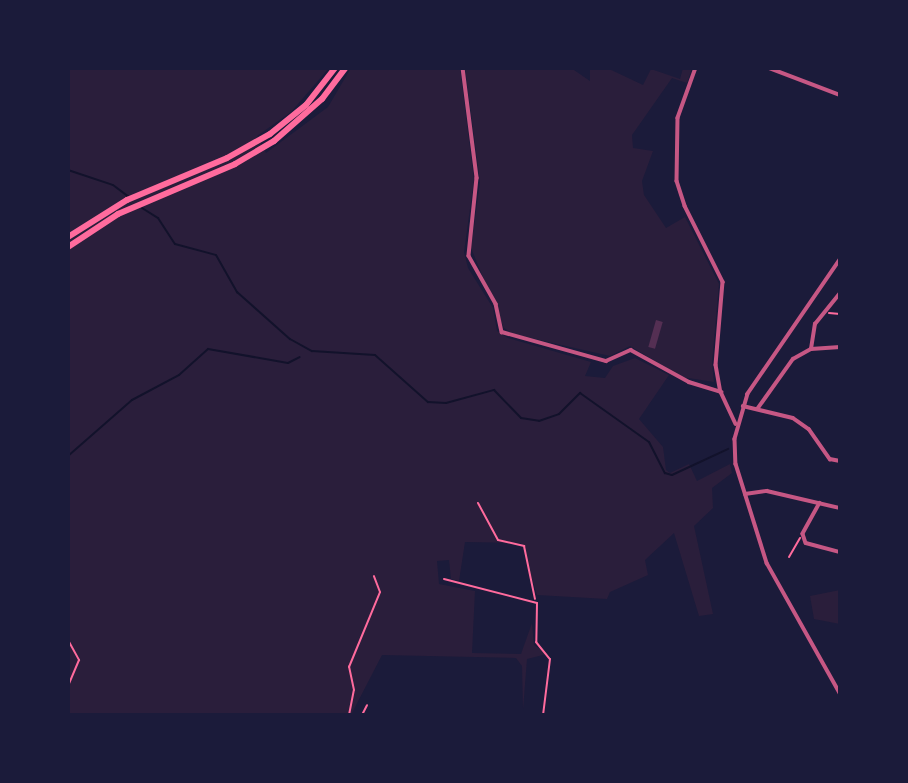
<!DOCTYPE html>
<html>
<head>
<meta charset="utf-8">
<style>
  body { margin:0 }
  #map { position:relative; width:908px; height:783px; overflow:hidden; background:#1b1b3a; font-family:"Times New Roman",serif }
  div>[style] { position:absolute }
  .green>* { inset:0; background:#2a1e3b }
  .stream>* { height:2px; margin:-1px; padding:0 1px; transform-origin:1px; border-radius:1px; background:#12122b }
  .building>* { inset:0; background:#542f53; transform-origin:0 0 }
  .path>* { height:2px; margin:-1px; padding:0 1px; transform-origin:1px; border-radius:1px; background:#ff6b9d }
  .minor>* { height:3.5px; margin:-1.75px; padding:0 1.75px; transform-origin:1.75px; border-radius:1.75px; background:#c65784 }
  .trunk>* { height:6px; margin:-3px; padding:0 3px; transform-origin:3px; border-radius:3px; background:#ff6b9d }
  span { translate:-50% -50%; white-space:nowrap; text-align:center; line-height:1.15; -webkit-text-stroke:7px #1b1b3a; paint-order:stroke }
  .frame { position:absolute; inset:0; border:70px solid #1b1b3a; pointer-events:none }
</style>
</head>
<body>
<div id="map">
  <div class="green">
    <div style="clip-path:polygon(68px 68px,329px 68px,291px 112px,257px 136px,266px 153px,328px 107px,351px 68px,460px 68px,474px 180px,464px 252px,468px 268px,493px 308px,497px 331px,508px 338px,591px 362px,585px 376px,605px 378px,613px 366px,635px 358px,669px 375px,639px 419px,663px 447px,666px 470px,670px 473px,689px 464px,697px 481px,730px 464px,732px 473px,712px 488px,713px 508px,694px 526px,713px 614px,699px 616px,674px 533px,645px 560px,648px 575px,610px 592px,607px 599px,537px 595px,521px 543px,465px 542px,459px 581px,451px 579px,449px 560px,437px 561px,439px 584px,475px 591px,472px 653px,521px 654px,532px 623px,534px 645px,547px 654px,527px 659px,523px 710px,522px 666px,516px 658px,382px 655px,351px 715px,68px 715px)"></div>
    <div style="clip-path:polygon(465px 68px,571px 68px,590px 81px,590px 68px,607px 68px,643px 85px,651px 69px,680px 79px,683px 68px,692px 68px,687px 83px,672px 78px,632px 135px,633px 148px,653px 151px,642px 181px,644px 195px,666px 228px,685px 217px,719px 284px,712px 363px,714px 382px,682px 377px,630px 346px,610px 356px,513px 334px,504px 328px,471px 248px,480px 182px)"></div>
    <div style="clip-path:polygon(840px 590px,840px 624px,814px 619px,810px 596px)"></div>
  </div>
  <div class="stream">
    <div style="left:68px;top:170px;width:47px;rotate:18.4deg"></div>
    <div style="left:113px;top:185px;width:21px;rotate:37deg"></div>
    <div style="left:142px;top:208px;width:19px;rotate:32deg"></div>
    <div style="left:158px;top:218px;width:31px;rotate:57deg"></div>
    <div style="left:175px;top:244px;width:42px;rotate:15deg"></div>
    <div style="left:216px;top:255px;width:43px;rotate:60.4deg"></div>
    <div style="left:237px;top:292px;width:71px;rotate:41.6deg"></div>
    <div style="left:290px;top:339px;width:25px;rotate:29deg"></div>
    <div style="left:312px;top:351px;width:63px;rotate:3.6deg"></div>
    <div style="left:375px;top:355px;width:71px;rotate:41.6deg"></div>
    <div style="left:428px;top:402px;width:18px;rotate:3deg"></div>
    <div style="left:446px;top:403px;width:50px;rotate:-15.2deg"></div>
    <div style="left:494px;top:390px;width:39px;rotate:46deg"></div>
    <div style="left:521px;top:418px;width:18px;rotate:9deg"></div>
    <div style="left:539px;top:421px;width:21px;rotate:-19deg"></div>
    <div style="left:559px;top:414px;width:30px;rotate:-45deg"></div>
    <div style="left:580px;top:393px;width:85px;rotate:35.4deg"></div>
    <div style="left:649px;top:442px;width:35px;rotate:63deg"></div>
    <div style="left:665px;top:473px;width:7px;rotate:16deg"></div>
    <div style="left:672px;top:475px;width:62px;rotate:-24.9deg"></div>
    <div style="left:68px;top:456px;width:85px;rotate:-41.2deg"></div>
    <div style="left:132px;top:400px;width:53px;rotate:-28deg"></div>
    <div style="left:179px;top:375px;width:39px;rotate:-42deg"></div>
    <div style="left:208px;top:349px;width:81px;rotate:9.9deg"></div>
    <div style="left:288px;top:363px;width:13px;rotate:-27deg"></div>
  </div>
  <div class="building">
    <div style="left:656px;top:320px;width:7px;height:28px;rotate:16deg"></div>
  </div>
  <div class="path">
    <div style="left:829px;top:313px;width:11px;rotate:5deg"></div>
    <div style="left:478px;top:503px;width:42px;rotate:61.6deg"></div>
    <div style="left:498px;top:540px;width:27px;rotate:13deg"></div>
    <div style="left:524px;top:546px;width:54px;rotate:78.3deg"></div>
    <div style="left:789px;top:557px;width:22px;rotate:-60deg"></div>
    <div style="left:444px;top:579px;width:96px;rotate:14.5deg"></div>
    <div style="left:537px;top:603px;width:39px;rotate:91deg"></div>
    <div style="left:536px;top:642px;width:22px;rotate:51deg"></div>
    <div style="left:550px;top:659px;width:56px;rotate:97.1deg"></div>
    <div style="left:68px;top:595px;width:15px;rotate:90deg"></div>
    <div style="left:68px;top:640px;width:23px;rotate:61deg"></div>
    <div style="left:79px;top:660px;width:28px;rotate:113deg"></div>
    <div style="left:68px;top:660px;width:13px;rotate:90deg"></div>
    <div style="left:349px;top:715px;width:25px;rotate:-79deg"></div>
    <div style="left:354px;top:690px;width:24px;rotate:-102deg"></div>
    <div style="left:349px;top:667px;width:81px;rotate:-67.5deg"></div>
    <div style="left:380px;top:592px;width:17px;rotate:-111deg"></div>
    <div style="left:362px;top:715px;width:11px;rotate:-63deg"></div>
  </div>
  <div class="minor">
    <div style="left:463px;top:68px;width:111px;rotate:82.7deg"></div>
    <div style="left:477px;top:178px;width:78px;rotate:95.9deg"></div>
    <div style="left:469px;top:256px;width:55px;rotate:60.6deg"></div>
    <div style="left:496px;top:304px;width:29px;rotate:78deg"></div>
    <div style="left:502px;top:332px;width:108px;rotate:15.6deg"></div>
    <div style="left:606px;top:361px;width:27px;rotate:-24deg"></div>
    <div style="left:631px;top:350px;width:66px;rotate:28.9deg"></div>
    <div style="left:689px;top:382px;width:34px;rotate:17deg"></div>
    <div style="left:696px;top:68px;width:53px;rotate:109.8deg"></div>
    <div style="left:678px;top:118px;width:63px;rotate:90.9deg"></div>
    <div style="left:677px;top:181px;width:26px;rotate:72deg"></div>
    <div style="left:685px;top:206px;width:85px;rotate:63.4deg"></div>
    <div style="left:723px;top:282px;width:83px;rotate:94.8deg"></div>
    <div style="left:716px;top:365px;width:27px;rotate:80deg"></div>
    <div style="left:721px;top:392px;width:35px;rotate:65deg"></div>
    <div style="left:769px;top:68px;width:76px;rotate:20.8deg"></div>
    <div style="left:840px;top:260px;width:163px;rotate:124.5deg"></div>
    <div style="left:748px;top:394px;width:47px;rotate:106.1deg"></div>
    <div style="left:735px;top:439px;width:25px;rotate:88deg"></div>
    <div style="left:736px;top:464px;width:104px;rotate:72.6deg"></div>
    <div style="left:767px;top:563px;width:149px;rotate:60.7deg"></div>
    <div style="left:811px;top:349px;width:25px;rotate:-81deg"></div>
    <div style="left:815px;top:324px;width:40px;rotate:-51deg"></div>
    <div style="left:743px;top:406px;width:51px;rotate:13.5deg"></div>
    <div style="left:793px;top:418px;width:19px;rotate:35deg"></div>
    <div style="left:809px;top:429px;width:37px;rotate:55deg"></div>
    <div style="left:830px;top:459px;width:10px;rotate:11deg"></div>
    <div style="left:758px;top:408px;width:60px;rotate:-54.5deg"></div>
    <div style="left:793px;top:359px;width:21px;rotate:-29deg"></div>
    <div style="left:811px;top:349px;width:29px;rotate:-4deg"></div>
    <div style="left:745px;top:494px;width:22px;rotate:-8deg"></div>
    <div style="left:767px;top:491px;width:75px;rotate:13.1deg"></div>
    <div style="left:820px;top:503px;width:35px;rotate:119deg"></div>
    <div style="left:803px;top:534px;width:9px;rotate:72deg"></div>
    <div style="left:806px;top:543px;width:35px;rotate:15deg"></div>
  </div>
  <div class="trunk">
    <div style="left:68px;top:237px;width:70px;rotate:-32.1deg"></div>
    <div style="left:127px;top:200px;width:108px;rotate:-22.8deg"></div>
    <div style="left:227px;top:158px;width:49px;rotate:-29.2deg"></div>
    <div style="left:270px;top:134px;width:46px;rotate:-38.9deg"></div>
    <div style="left:306px;top:105px;width:47px;rotate:-51.9deg"></div>
    <div style="left:68px;top:247px;width:60px;rotate:-33.4deg"></div>
    <div style="left:118px;top:214px;width:127px;rotate:-23.1deg"></div>
    <div style="left:235px;top:164px;width:45px;rotate:-30.5deg"></div>
    <div style="left:274px;top:141px;width:64px;rotate:-41.2deg"></div>
    <div style="left:322px;top:99px;width:39px;rotate:-53deg"></div>
  </div>
  <div class="frame"></div>
</div>
</body>
</html>
